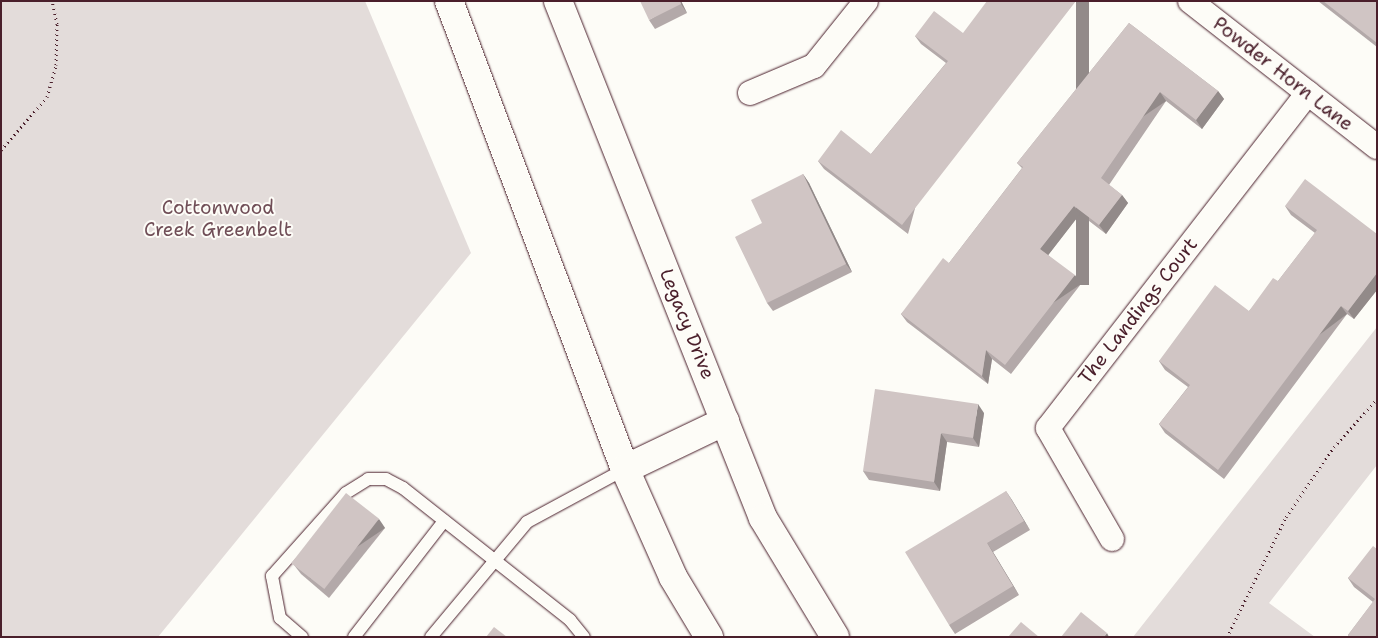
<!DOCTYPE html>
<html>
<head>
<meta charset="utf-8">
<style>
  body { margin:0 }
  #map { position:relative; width:1378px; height:638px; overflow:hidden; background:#fdfcf7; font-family:"Shantell Sans",sans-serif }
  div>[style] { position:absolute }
  .green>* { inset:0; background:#e3dcda }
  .path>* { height:3px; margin-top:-1.5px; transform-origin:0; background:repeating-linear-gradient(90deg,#4a1f2b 0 1px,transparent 0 5px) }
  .roads { filter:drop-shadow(0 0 1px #4a1f2b) drop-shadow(0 0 1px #4a1f2b) }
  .service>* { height:12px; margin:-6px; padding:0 6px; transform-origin:6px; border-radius:6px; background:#fdfcf7 }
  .minor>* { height:24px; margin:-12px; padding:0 12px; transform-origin:12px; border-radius:12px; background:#fdfcf7 }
  .secondary>* { height:28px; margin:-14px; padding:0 14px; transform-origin:14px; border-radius:14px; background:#fdfcf7 }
  .wall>* { inset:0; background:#b3a9a9 }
  .shaded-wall>* { inset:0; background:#928a89; transform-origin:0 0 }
  .building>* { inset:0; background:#d0c5c4; transform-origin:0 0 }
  span { translate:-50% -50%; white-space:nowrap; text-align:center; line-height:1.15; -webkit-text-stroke:4px #fdfcf7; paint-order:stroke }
  .street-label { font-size:19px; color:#4a1f2b }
  .park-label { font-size:19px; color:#704e57 }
  .frame { position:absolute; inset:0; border:2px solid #4a1f2b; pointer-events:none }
</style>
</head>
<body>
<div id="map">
  <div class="green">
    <div style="clip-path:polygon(1px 1px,365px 1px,471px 253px,158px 637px,1px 637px)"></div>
    <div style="clip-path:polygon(1377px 327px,1377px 465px,1269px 603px,1315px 637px,1133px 637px)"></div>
  </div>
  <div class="path">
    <div style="left:1px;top:150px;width:70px;rotate:-49deg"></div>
    <div style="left:47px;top:97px;width:33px;rotate:-74deg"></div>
    <div style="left:56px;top:65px;width:41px;rotate:-88.6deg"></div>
    <div style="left:57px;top:24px;width:24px;rotate:-102deg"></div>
    <div style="left:1227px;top:637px;width:134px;rotate:-63.8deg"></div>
    <div style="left:1286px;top:517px;width:85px;rotate:-55.6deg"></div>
    <div style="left:1334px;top:447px;width:64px;rotate:-48.1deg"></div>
  </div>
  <div class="roads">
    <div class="service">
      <div style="left:302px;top:637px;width:29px;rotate:-139deg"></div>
      <div style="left:280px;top:618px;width:43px;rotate:-100.8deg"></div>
      <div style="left:272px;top:576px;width:111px;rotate:-48.3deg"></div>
      <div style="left:346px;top:493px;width:26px;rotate:-32deg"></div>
      <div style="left:368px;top:479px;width:18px"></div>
      <div style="left:386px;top:479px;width:19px;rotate:28deg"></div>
      <div style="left:403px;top:488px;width:213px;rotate:38.3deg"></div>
      <div style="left:570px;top:620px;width:22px;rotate:51deg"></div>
      <div style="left:354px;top:637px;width:147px;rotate:-52.2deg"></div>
      <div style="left:431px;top:637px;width:150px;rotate:-50.1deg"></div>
      <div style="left:527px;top:522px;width:111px;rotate:-28.4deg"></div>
    </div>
    <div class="minor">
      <div style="left:1190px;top:1px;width:237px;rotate:38deg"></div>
      <div style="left:750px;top:93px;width:69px;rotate:-22.9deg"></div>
      <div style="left:814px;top:66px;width:83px;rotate:-51.3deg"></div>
      <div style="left:1112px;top:539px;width:128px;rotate:-120deg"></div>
      <div style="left:1048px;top:428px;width:424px;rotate:-52.2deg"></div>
    </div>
    <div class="secondary">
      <div style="left:449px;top:1px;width:500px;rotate:69.4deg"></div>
      <div style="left:625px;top:469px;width:118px;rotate:66deg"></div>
      <div style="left:673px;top:577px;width:70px;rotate:59deg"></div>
      <div style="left:558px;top:1px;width:556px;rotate:68.37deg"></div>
      <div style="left:763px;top:518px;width:139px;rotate:58.8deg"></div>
      <div style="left:625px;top:469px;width:111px;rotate:-25.6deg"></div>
    </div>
  </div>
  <div class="wall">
    <div style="clip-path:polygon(681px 1px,687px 13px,655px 29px,649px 20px)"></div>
    <div style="clip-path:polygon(1318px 1px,1377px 1px,1377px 47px)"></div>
    <div style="clip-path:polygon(1129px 23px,1218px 91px,1224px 99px,1202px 129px,1166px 101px,1109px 185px,1122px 195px,1128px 203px,1106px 234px,1080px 214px,1048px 255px,1081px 284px,1011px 374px,992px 359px,988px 384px,907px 322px,901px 314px,949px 263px,1022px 168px,1017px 163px)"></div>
    <div style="clip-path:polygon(963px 33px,908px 234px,824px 169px,818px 161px,871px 154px,946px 63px,921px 44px,915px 36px)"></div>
    <div style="clip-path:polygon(803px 174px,809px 183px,852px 272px,773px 311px,767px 303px,762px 223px)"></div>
    <div style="clip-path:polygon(1285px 206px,1377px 234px,1377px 290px,1354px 319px,1347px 314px,1224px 479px,1165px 433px,1159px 424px,1188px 387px,1165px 370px,1159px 361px,1249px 311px,1278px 281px,1315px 233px,1291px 215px)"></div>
    <div style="clip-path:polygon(984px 413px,979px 447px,947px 442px,940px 491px,869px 480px,863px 471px)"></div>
    <div style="clip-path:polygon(1006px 491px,1030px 530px,993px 552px,1019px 595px,955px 634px,949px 625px)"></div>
    <div style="clip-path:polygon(385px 528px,329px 598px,301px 574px,294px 565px)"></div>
    <div style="clip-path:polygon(1377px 549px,1377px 637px,1349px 637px,1348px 635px,1373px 602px,1354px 587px,1348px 578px)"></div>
  </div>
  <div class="shaded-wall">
    <div style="clip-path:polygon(680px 1px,681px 1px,687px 13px,681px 4px)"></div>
    <div style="left:1076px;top:1px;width:13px;height:284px"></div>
    <div style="clip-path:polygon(1218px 91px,1224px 99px,1202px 129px,1196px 120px)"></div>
    <div style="left:1160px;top:92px;width:11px;height:104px;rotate:56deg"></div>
    <div style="clip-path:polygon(803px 174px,809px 183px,852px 272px,846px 264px)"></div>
    <div style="clip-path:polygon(1122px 195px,1128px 203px,1106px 234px,1099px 225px)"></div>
    <div style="clip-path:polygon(1074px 206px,1080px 214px,1046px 258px,1040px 249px)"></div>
    <div style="clip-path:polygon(1377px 273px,1377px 290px,1354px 319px,1348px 311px)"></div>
    <div style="left:1075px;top:275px;width:11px;height:114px;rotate:56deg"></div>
    <div style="left:1341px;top:306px;width:10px;height:205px;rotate:53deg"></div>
    <div style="clip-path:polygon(986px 350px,992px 359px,988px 384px,982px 376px)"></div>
    <div style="clip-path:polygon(978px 404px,984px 413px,979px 447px,973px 438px)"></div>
    <div style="clip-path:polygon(941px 433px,947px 442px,940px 491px,934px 482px)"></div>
    <div style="clip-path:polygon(1006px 491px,1012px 500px,1030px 530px,1024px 521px)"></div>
    <div style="left:379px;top:519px;width:11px;height:90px;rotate:56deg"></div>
    <div style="clip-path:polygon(987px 543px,993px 552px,1019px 595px,1013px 586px)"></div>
    <div style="clip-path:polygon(1107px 633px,1109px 637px,1104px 637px)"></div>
  </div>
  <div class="building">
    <div style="clip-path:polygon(640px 1px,680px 1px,681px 4px,649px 20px)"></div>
    <div style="clip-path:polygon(987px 1px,1076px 1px,902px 225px,818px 161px,841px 130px,871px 154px,948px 61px,915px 36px,934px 11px,963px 33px)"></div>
    <div style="clip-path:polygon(1323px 1px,1377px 1px,1377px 43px)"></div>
    <div style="clip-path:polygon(1129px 23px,1218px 91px,1196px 120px,1160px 92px,1101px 178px,1122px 195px,1099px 225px,1074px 206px,1040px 249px,1075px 275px,1005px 365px,986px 350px,982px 376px,901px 314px,943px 258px,949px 263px,1023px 167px,1017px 163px)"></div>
    <div style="clip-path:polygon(803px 174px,846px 264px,767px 303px,735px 237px,762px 223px,751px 200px)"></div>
    <div style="clip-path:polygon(1305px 179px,1377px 234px,1377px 273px,1348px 311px,1341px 306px,1218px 470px,1159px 424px,1190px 385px,1159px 361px,1215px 285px,1249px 311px,1273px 278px,1278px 281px,1317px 230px,1285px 206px)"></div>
    <div style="clip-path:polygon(875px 389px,978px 404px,973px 438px,941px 433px,934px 482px,863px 471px)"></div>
    <div style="clip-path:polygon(1006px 491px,1024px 521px,987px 543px,1013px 586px,949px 625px,905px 552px)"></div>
    <div style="left:346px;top:493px;width:42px;height:89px;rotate:38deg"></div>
    <div style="clip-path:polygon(1373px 546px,1377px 549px,1377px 637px,1350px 637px,1348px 635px,1375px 599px,1348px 578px)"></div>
    <div style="clip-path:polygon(1081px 612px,1107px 633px,1104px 637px,1061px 637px)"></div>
    <div style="clip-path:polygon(1021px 622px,1039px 637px,1008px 637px)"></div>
    <div style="clip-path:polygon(494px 627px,507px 637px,486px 637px)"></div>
  </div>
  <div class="street-label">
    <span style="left:1283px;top:74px;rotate:38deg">Powder Horn Lane</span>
    <span style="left:1138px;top:311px;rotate:-52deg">The Landings Court</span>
    <span style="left:687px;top:324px;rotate:68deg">Legacy Drive</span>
  </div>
  <div class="park-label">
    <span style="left:218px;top:219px">Cottonwood<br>Creek Greenbelt</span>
  </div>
  <div class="frame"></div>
</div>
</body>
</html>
